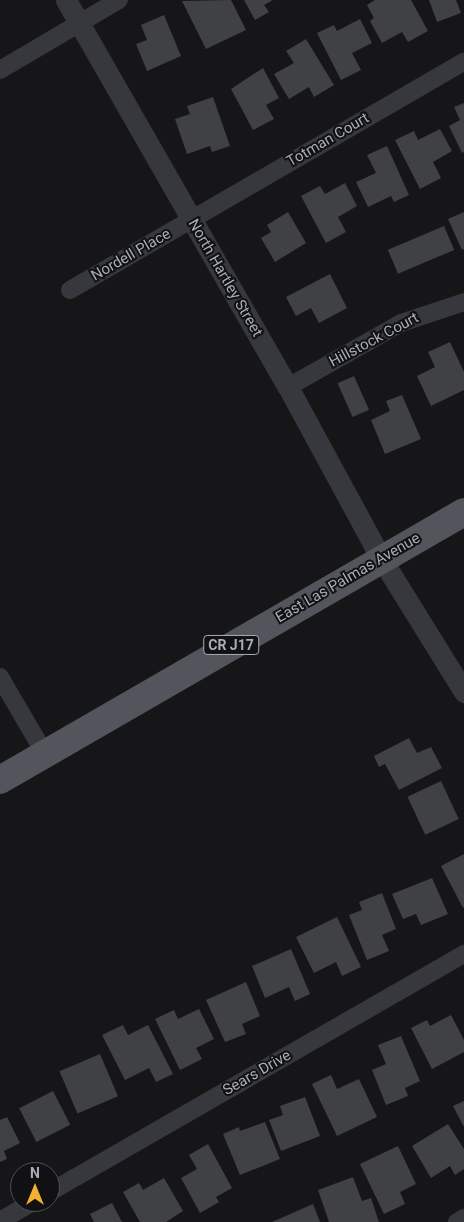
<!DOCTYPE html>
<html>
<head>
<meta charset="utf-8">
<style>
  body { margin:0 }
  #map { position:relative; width:464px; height:1222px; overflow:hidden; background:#161618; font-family:Roboto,sans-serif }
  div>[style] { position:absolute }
  .building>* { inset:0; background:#404145; transform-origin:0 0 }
  .minor>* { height:18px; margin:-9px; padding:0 9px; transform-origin:9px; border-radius:9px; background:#37383d }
  .tertiary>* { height:21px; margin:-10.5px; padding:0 10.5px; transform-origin:10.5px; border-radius:10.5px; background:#37383d }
  .primary>* { height:28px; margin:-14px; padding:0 14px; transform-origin:14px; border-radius:14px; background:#53555c }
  span { translate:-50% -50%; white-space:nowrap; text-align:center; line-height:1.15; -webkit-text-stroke:4px #111113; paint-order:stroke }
  .shield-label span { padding:1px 4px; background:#111113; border:1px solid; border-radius:4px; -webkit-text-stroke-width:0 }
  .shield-label { font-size:14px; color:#a8adb8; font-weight:700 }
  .street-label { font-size:15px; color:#a8adb8 }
  .north { position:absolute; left:10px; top:1162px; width:50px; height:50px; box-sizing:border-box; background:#111113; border:1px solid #4d4f55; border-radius:50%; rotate:0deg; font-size:14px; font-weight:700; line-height:20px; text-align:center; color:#a8adb8 }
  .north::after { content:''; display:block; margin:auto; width:18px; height:22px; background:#f2b134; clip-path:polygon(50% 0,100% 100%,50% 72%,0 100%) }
</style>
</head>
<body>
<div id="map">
  <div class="building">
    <div style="clip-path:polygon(231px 0,246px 30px,206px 49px,182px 1px)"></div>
    <div style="clip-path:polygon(244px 0,273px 0,264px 5px,269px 12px,255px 20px)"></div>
    <div style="clip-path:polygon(375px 0,411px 0,428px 31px,408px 42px,402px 32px,382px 43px,370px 21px,374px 18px,367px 5px)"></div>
    <div style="clip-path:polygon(429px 0,456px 0,461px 13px,437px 22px)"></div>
    <div style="clip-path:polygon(164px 15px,181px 56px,147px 71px,136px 44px,147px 40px,141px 25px)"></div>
    <div style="clip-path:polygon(360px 19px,372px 43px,352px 53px,361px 70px,341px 80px,317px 33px,334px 25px,337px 31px)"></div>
    <div style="clip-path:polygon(306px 39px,334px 85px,314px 97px,309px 87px,289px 99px,274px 74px,294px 63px,286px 51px)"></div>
    <div style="clip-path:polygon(263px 68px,279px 98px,266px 105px,274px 119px,253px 130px,231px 89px)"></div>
    <div style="clip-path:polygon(213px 97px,230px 146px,212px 152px,210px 146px,187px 154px,175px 119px,190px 114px,187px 106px)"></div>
    <div style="clip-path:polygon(464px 103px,464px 152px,462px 153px,449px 126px,460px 120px,454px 107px)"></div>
    <div style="clip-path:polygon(440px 129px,452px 151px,433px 162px,441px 178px,420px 189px,395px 140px,414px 131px,418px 140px)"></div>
    <div style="clip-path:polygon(387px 146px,409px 195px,394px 202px,391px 196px,368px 207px,356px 182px,376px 173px,367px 155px)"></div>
    <div style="clip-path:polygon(345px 183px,357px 206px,338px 217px,346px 232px,326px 243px,301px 196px,320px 186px,325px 194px)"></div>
    <div style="clip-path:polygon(288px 212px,306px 243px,275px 262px,261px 238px,271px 232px,267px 225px)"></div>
    <div style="clip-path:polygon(464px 212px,464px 249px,462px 250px,448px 219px)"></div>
    <div style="left:444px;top:226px;width:26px;height:61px;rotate:67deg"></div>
    <div style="clip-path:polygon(330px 274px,347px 308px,319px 323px,311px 308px,296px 316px,286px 297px)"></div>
    <div style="clip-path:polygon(450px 342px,464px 372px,464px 390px,431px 406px,417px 376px,435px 367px,428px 352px)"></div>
    <div style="left:354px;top:376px;width:37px;height:18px;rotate:66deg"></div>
    <div style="clip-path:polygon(402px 395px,421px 439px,385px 454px,371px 420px,390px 411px,386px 401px)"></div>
    <div style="clip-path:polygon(409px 738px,417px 753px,431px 747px,442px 768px,399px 790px,385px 764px,379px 767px,374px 756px)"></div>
    <div style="left:441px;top:781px;width:42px;height:37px;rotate:65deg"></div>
    <div style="clip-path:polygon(464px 854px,464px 907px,463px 908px,441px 866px)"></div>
    <div style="clip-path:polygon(432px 878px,448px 914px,421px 925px,416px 914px,403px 919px,392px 894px)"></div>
    <div style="clip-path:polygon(382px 893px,396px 929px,382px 935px,389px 951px,367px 960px,349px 915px,362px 910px,359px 902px)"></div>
    <div style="clip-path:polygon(337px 917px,361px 967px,342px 976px,336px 962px,314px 973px,296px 937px)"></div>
    <div style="clip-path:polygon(291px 949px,310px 994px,295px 1001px,289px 987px,265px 998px,252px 966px)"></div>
    <div style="clip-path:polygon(246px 982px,260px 1016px,242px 1024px,246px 1034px,225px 1042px,206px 1000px)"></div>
    <div style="clip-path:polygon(199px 1009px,214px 1039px,196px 1048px,202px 1059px,180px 1070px,155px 1019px,174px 1010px,178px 1019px)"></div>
    <div style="clip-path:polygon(451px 1015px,464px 1040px,464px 1052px,432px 1069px,411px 1028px,427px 1020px,430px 1026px)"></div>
    <div style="clip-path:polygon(123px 1025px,128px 1035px,148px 1025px,173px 1074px,156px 1082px,149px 1068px,125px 1080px,102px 1035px)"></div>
    <div style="clip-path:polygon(401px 1036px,420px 1081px,405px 1088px,408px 1096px,386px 1105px,372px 1070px,386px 1064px,378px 1045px)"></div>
    <div style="left:100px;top:1054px;width:46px;height:44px;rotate:67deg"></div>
    <div style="clip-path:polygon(331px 1075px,337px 1089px,359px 1079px,377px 1117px,337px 1136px,312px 1084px)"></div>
    <div style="left:53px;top:1091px;width:38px;height:38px;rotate:63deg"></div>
    <div style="clip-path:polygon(305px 1097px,320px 1136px,281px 1151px,269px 1120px,283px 1115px,280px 1106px)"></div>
    <div style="clip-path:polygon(464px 1101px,464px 1127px,453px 1106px)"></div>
    <div style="clip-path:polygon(7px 1117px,20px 1143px,4px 1151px,7px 1159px,0 1162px,0 1120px)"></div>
    <div style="clip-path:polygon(265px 1122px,280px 1159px,240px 1175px,223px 1134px,239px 1127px,240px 1131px)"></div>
    <div style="clip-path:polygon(448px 1124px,464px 1149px,464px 1169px,455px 1175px,450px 1166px,431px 1178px,412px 1146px)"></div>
    <div style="clip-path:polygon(208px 1144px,232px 1188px,216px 1197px,219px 1202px,200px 1213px,181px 1178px,197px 1169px,189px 1155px)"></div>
    <div style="clip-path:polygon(398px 1146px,416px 1184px,400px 1192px,405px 1204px,384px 1214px,360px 1164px)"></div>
    <div style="clip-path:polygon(353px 1177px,362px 1201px,371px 1198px,379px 1222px,329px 1222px,318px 1190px)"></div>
    <div style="clip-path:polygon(164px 1178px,183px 1211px,166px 1222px,140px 1222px,123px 1192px,139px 1183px,143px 1190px)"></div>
    <div style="clip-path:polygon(112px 1203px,122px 1222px,94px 1222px,90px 1214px)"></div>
    <div style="clip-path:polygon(313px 1204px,320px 1222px,272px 1222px)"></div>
  </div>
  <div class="minor">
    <div style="left:0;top:70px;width:138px;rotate:-30.5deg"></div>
    <div style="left:70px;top:290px;width:455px;rotate:-30.1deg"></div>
    <div style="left:288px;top:387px;width:130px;rotate:-29.5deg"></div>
    <div style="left:401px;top:323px;width:66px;rotate:-18.4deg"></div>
    <div style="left:0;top:677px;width:89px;rotate:59.7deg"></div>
    <div style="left:50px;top:1192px;width:478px;rotate:-29.9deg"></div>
    <div style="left:0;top:1221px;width:38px;rotate:-30deg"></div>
    <div style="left:457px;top:1222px;width:8px;rotate:-30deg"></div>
  </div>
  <div class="tertiary">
    <div style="left:66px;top:0;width:446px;rotate:60.2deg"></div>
    <div style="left:288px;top:387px;width:195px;rotate:61.5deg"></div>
    <div style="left:381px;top:558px;width:158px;rotate:58.2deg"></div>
  </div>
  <div class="primary">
    <div style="left:0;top:780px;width:536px;rotate:-30.01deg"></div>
  </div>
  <div class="shield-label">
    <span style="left:231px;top:645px">CR J17</span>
  </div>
  <div class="street-label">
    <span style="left:328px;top:140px;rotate:-30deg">Totman Court</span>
    <span style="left:131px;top:255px;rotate:-30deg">Nordell Place</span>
    <span style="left:225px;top:278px;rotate:60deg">North Hartley Street</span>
    <span style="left:374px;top:340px;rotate:-28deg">Hillstock Court</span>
    <span style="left:348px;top:578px;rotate:-30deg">East Las Palmas Avenue</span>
    <span style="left:257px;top:1073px;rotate:-30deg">Sears Drive</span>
  </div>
  <div class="north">N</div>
</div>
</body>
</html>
